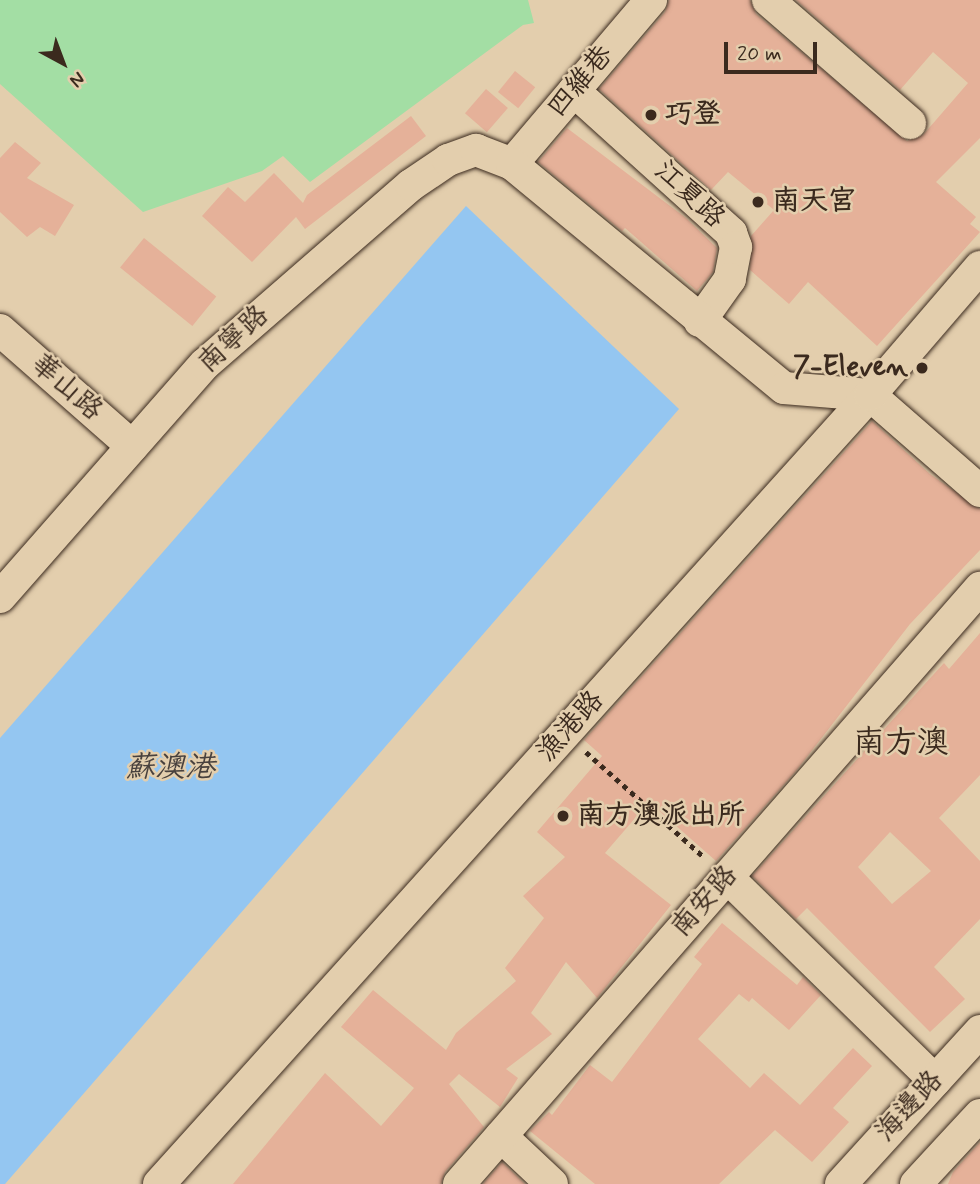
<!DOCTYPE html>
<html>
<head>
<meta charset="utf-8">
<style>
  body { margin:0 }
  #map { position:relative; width:980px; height:1184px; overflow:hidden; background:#e3cead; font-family:Mynerve,"LXGW WenKai TC",sans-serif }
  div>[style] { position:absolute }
  .green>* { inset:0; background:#a3dea4 }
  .water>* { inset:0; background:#94c6f1 }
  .building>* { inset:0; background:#e5b199; transform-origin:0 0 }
  .path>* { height:4.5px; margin-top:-2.25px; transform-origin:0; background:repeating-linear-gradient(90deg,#3b2a1e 0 5px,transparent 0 10px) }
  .roads { filter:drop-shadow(0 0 2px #3b2a1e) drop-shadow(0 0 2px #3b2a1e) }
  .minor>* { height:32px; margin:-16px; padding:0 16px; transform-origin:16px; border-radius:16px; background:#e3cead }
  .dots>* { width:19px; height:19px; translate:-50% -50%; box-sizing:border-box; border:4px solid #e3cead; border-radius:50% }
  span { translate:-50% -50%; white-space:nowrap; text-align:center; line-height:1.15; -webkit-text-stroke:5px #e3cead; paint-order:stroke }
  .street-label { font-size:28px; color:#3b2a1e }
  .poi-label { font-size:28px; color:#3b2a1e; font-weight:700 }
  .left { translate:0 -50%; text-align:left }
  .right { translate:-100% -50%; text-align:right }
  .water-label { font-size:30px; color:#48413e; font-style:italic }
  .quarter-label { font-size:32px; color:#3b2a1e }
  .north { position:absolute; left:28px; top:28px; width:70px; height:70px; -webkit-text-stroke:5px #e3cead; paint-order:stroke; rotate:139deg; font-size:19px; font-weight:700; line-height:28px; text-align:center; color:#3b2a1e }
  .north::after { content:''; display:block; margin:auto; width:24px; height:32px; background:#3b2a1e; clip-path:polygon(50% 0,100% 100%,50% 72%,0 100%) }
  .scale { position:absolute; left:724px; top:42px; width:93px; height:32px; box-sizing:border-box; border:4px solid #3b2a1e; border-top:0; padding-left:9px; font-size:21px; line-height:24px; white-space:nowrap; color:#3b2a1e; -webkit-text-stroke:5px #e3cead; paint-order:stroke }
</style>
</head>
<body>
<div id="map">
  <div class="green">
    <div style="clip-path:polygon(0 0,528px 0,534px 23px,523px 25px,310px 182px,283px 156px,262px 171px,143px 212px,0 84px)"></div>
  </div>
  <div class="water">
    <div style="clip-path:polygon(466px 206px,679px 409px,5px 1184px,0 1184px,0 738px)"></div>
  </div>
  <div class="building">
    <div style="clip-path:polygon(669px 0,750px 0,756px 14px,907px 141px,923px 135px,968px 83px,933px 52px,900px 90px,796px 0,980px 0,980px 138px,936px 182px,976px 217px,970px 224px,980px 232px,877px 346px,808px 282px,789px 304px,750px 270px,751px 236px,774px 210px,728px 172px,711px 190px,599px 89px,665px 12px)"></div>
    <div style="left:515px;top:71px;width:26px;height:27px;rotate:39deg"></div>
    <div style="left:486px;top:89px;width:29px;height:32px;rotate:41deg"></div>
    <div style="clip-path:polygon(411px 116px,426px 136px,305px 229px,296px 217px,252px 262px,202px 216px,228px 187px,245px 202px,274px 173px,303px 203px,307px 195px)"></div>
    <div style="clip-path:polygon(567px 128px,686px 218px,717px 248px,713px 272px,697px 291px,625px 228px,622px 231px,538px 162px)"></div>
    <div style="clip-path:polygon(15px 142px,41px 163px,27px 178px,74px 205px,55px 236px,40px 227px,27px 237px,0 212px,0 158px)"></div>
    <div style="left:144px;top:238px;width:93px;height:38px;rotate:39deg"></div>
    <div style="clip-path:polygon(872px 421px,930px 474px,980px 509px,980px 550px,910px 624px,796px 771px,716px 861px,649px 802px,605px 853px,671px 905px,597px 998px,566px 962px,531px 1013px,552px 1034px,506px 1069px,518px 1078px,500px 1107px,459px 1074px,449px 1084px,484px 1127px,445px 1172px,441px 1184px,233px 1184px,325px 1073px,381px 1126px,414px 1088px,341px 1027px,373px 990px,446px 1050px,456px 1033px,516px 981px,505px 968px,544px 918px,523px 896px,565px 857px,537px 832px,602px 756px,584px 740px)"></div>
    <div style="clip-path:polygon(evenodd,980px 633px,980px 775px,939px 818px,980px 861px,980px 919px,934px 967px,965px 999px,930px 1032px,807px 908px,796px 919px,752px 876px,923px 686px,944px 663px,949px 669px,980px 633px,890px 832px,931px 871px,892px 904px,858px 867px,890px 832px)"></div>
    <div style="clip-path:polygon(722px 923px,797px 985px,803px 977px,821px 995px,789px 1030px,752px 998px,749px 1002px,739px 994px,698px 1039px,750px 1088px,764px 1073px,800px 1105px,853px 1048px,872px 1066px,833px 1108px,849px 1122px,812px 1162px,775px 1130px,719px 1184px,595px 1184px,530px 1131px,549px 1112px,552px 1115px,590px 1065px,612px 1082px,702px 964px,694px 957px)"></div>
    <div style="clip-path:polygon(980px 1142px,980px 1184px,948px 1184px,953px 1172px)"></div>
    <div style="clip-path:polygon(502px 1162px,525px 1184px,483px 1184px)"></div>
  </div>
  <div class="path">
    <div style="left:586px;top:752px;width:159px;rotate:41.7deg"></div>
  </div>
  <div class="roads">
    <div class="minor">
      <div style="left:768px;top:0;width:188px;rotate:40.9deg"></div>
      <div style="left:574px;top:91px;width:212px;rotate:42.1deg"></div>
      <div style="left:731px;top:233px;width:15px;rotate:70deg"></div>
      <div style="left:736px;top:247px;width:33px;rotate:101deg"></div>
      <div style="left:730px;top:279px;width:52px;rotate:125.5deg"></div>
      <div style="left:512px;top:164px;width:215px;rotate:-49.7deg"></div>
      <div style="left:0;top:330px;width:176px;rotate:41.3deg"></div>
      <div style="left:0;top:597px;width:310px;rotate:-48.7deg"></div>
      <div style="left:205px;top:364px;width:273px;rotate:-41deg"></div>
      <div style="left:411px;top:185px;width:45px;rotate:-34deg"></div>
      <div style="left:448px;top:160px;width:30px;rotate:-20deg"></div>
      <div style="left:476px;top:150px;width:39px;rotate:21deg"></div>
      <div style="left:512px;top:164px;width:352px;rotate:39.5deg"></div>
      <div style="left:784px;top:388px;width:86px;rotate:4.7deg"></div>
      <div style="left:870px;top:395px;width:146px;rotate:41.1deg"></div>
      <div style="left:727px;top:877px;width:291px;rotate:44.4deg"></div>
      <div style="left:501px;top:1136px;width:70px;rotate:43.3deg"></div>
      <div style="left:159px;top:1184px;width:1062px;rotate:-47.98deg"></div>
      <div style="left:870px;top:395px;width:169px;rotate:-49.3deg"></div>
      <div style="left:459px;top:1184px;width:792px;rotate:-48.84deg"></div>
      <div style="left:841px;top:1184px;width:207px;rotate:-47.7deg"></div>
      <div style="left:916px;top:1184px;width:94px;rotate:-47.2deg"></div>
    </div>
  </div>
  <div class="dots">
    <div style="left:651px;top:115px;background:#3b2a1e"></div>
    <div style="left:758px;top:202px;background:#3b2a1e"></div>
    <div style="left:922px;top:368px;background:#3b2a1e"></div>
    <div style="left:563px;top:816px;background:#3b2a1e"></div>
  </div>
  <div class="street-label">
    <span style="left:581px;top:82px;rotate:-50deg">四維巷</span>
    <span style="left:689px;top:195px;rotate:43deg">江夏路</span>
    <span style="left:234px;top:340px;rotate:-43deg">南寧路</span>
    <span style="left:66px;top:388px;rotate:41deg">華山路</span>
    <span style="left:571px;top:727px;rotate:-48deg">漁港路</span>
    <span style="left:705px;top:902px;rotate:-49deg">南安路</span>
    <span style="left:910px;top:1107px;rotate:-48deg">海邊路</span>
  </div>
  <div class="poi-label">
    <span class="left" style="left:665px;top:115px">巧登</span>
    <span class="left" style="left:772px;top:202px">南天宮</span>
    <span class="right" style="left:908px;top:368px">7-Eleven</span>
    <span class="left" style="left:577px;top:816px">南方澳派出所</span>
  </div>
  <div class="water-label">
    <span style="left:170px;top:768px">蘇澳港</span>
  </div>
  <div class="quarter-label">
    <span style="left:901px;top:743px">南方澳</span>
  </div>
  <div class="north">N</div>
  <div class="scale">20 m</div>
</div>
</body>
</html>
